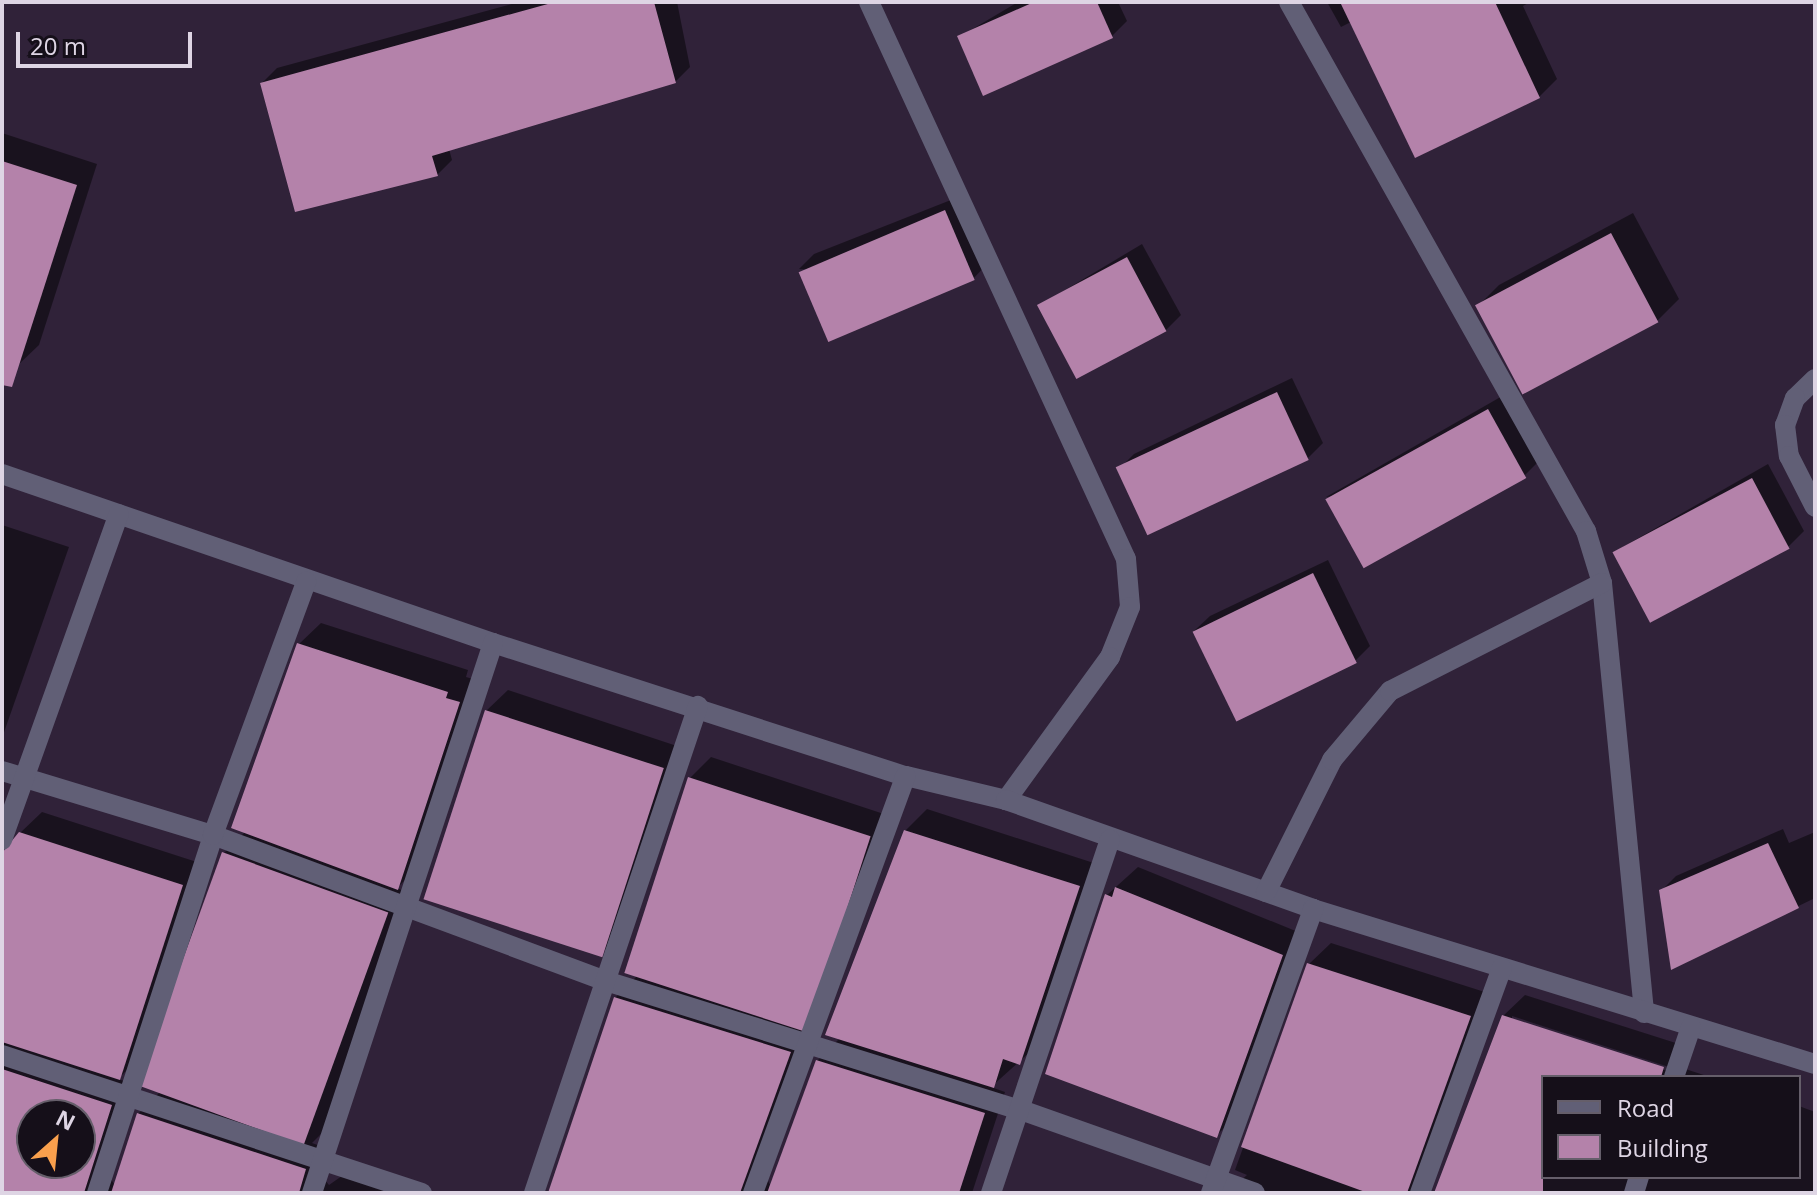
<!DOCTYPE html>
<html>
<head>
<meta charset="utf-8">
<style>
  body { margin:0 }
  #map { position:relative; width:1817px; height:1195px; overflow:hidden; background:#302239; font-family:"Open Sans",sans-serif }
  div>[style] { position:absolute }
  .shadow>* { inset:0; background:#0007 }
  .building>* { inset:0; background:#b482aa; transform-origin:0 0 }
  .minor>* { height:20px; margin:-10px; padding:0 10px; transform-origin:10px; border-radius:10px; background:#615f76 }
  span { translate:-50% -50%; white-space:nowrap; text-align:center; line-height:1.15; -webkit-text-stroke:8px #150f19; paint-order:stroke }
  .frame { position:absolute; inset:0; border:4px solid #ded5e4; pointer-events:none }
  .legend { position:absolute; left:1541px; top:1075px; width:260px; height:104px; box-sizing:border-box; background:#150f19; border:2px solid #655e6a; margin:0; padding:10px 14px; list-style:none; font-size:24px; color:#ded5e4 }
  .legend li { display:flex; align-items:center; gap:16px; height:40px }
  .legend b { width:40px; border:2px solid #655e6a }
  .north { position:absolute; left:16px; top:1099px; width:80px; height:80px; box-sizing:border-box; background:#150f19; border:2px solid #655e6a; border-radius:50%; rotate:27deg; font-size:22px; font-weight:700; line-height:32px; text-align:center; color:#ded5e4 }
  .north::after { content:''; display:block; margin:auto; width:28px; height:36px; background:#f9a04d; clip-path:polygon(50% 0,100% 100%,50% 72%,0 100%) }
  .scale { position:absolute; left:16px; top:32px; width:176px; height:36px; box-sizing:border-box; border:4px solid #ded5e4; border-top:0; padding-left:10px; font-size:24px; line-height:28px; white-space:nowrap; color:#ded5e4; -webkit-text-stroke:6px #150f19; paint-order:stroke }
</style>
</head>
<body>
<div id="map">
  <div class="shadow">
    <div style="clip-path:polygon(519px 2px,677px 2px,690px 67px,675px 82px,449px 149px,452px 160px,437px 175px,262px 83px,277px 68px)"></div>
    <div style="clip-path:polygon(1018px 2px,1118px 2px,1127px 21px,1112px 36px,959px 37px)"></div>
    <div style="clip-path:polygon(1327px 2px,1530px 2px,1523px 6px,1557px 79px,1539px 97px,1351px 22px,1341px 27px)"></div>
    <div style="clip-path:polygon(2px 133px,97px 164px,39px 345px,17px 366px,2px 361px)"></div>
    <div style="clip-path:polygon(961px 196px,988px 263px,973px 279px,799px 269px,814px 254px)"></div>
    <div style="clip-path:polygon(1633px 213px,1679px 299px,1658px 320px,1477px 307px,1499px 285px)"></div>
    <div style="clip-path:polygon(1142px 244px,1181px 315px,1166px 330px,1040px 305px)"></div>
    <div style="clip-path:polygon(1292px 378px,1323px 443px,1308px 458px,1119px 469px,1134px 454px)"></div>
    <div style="clip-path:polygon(1504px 395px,1539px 461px,1524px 476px,1326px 497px)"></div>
    <div style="clip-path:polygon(1768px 464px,1804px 531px,1789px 546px,1614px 552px)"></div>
    <div style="clip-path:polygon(2px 525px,69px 547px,2px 738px)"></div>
    <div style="clip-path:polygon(1328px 560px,1370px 646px,1355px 661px,1194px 631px,1210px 616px)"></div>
    <div style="clip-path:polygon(evenodd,321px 623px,468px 670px,466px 677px,480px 681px,419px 866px,397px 888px,408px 893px,335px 1120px,312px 1143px,326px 1148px,319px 1173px,329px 1185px,349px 1171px,416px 1193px,2px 1193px,2px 882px,20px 833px,42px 812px,203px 864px,140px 1057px,118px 1079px,132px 1084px,105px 1168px,115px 1186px,138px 1114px,161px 1091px,224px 853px,246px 831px,299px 644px,321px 623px,32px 1115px,80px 1115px,80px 1163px,32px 1163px,32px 1115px)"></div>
    <div style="clip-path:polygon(508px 690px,683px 748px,620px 934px,599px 956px,486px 711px)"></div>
    <div style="clip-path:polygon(711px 757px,890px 816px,821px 1004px,798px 1027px,810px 1031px,761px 1166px,771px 1187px,817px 1061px,840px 1038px,905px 831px,927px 809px,1100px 865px,1041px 1042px,991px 1087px,1005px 1092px,972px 1193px,550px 1193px,615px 998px,638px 975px,690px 778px)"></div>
    <div style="clip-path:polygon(1783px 829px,1789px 843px,1815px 832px,1815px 898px,1673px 967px,1661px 891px,1676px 876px)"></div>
    <div style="clip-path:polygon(1138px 867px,1303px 934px,1238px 1114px,1216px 1136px,1107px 895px)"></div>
    <div style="clip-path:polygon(1331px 943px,1491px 994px,1412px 1193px,1226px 1193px,1247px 1175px,1235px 1170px,1309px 964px)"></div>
    <div style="clip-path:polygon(evenodd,1525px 995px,1679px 1044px,1673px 1065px,1710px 1077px,1543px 1077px,1543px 1177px,1799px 1177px,1799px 1106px,1815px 1112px,1815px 1193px,1435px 1193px,1503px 1016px,1525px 995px,1512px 1016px,1669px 1067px,1668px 1071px,1512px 1020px,1512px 1016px)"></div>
  </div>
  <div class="building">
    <div style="clip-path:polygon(555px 2px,654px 2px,676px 83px,432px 156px,438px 176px,295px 212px,260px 83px)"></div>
    <div style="clip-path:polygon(1034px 2px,1097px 2px,1113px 38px,983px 96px,957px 36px)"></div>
    <div style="clip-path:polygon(1340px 2px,1495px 2px,1540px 98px,1415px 158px)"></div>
    <div style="clip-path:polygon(2px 161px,77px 185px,12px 387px,2px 385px)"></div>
    <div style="left:945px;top:210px;width:76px;height:159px;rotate:67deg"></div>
    <div style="left:1611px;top:233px;width:101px;height:154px;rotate:62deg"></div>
    <div style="left:1127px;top:257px;width:84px;height:102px;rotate:62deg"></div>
    <div style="left:1277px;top:392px;width:75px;height:178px;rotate:65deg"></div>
    <div style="left:1488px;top:409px;width:79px;height:186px;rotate:61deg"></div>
    <div style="left:1752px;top:478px;width:80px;height:158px;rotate:62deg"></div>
    <div style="left:1313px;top:573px;width:100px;height:134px;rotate:64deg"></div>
    <div style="clip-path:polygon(297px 643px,448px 692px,446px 698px,460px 702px,398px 890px,231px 828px)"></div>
    <div style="left:485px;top:710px;width:188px;height:199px;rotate:18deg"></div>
    <div style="left:688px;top:777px;width:192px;height:206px;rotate:18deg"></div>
    <div style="clip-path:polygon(904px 830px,1080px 886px,1020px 1065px,1003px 1059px,994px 1088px,825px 1035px)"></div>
    <div style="clip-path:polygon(19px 832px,183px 885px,120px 1080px,2px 1042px,2px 853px)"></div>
    <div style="clip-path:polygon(1768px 843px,1799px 908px,1671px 970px,1659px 890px)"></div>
    <div style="left:222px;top:852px;width:177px;height:248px;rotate:20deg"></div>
    <div style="clip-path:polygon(1115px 887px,1283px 955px,1217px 1138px,1045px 1074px,1105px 894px,1112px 897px)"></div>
    <div style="clip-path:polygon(1307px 963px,1471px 1016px,1407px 1193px,1368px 1193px,1241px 1147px)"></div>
    <div style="clip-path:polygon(614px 997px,791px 1052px,740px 1193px,548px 1193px)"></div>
    <div style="clip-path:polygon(1502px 1015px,1664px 1067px,1661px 1077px,1543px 1077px,1543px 1193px,1434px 1193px)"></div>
    <div style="clip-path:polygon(816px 1060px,985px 1113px,959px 1193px,767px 1193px)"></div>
    <div style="clip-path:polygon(evenodd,2px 1069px,112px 1105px,84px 1193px,2px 1193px,2px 1069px,32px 1115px,80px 1115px,80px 1163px,32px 1163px,32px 1115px)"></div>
    <div style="clip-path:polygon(137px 1113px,306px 1169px,299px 1193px,111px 1193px)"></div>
  </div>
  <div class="minor">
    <div style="left:869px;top:2px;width:613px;rotate:65.23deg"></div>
    <div style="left:1126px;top:559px;width:48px;rotate:85.2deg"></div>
    <div style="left:1130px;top:607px;width:54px;rotate:111.8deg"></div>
    <div style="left:1110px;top:657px;width:177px;rotate:126deg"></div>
    <div style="left:1289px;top:2px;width:607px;rotate:60.69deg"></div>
    <div style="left:1586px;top:531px;width:54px;rotate:72.9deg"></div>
    <div style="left:1602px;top:583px;width:432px;rotate:84.4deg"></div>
    <div style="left:1815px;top:379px;width:28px;rotate:136deg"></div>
    <div style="left:1795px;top:398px;width:29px;rotate:110deg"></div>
    <div style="left:1785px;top:425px;width:31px;rotate:83deg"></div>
    <div style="left:1789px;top:456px;width:57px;rotate:63deg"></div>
    <div style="left:2px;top:474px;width:519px;rotate:18.99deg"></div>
    <div style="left:493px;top:643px;width:434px;rotate:17.9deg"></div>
    <div style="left:906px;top:776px;width:103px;rotate:13.5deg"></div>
    <div style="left:1006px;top:800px;width:326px;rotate:19.5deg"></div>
    <div style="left:1313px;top:909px;width:525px;rotate:17.16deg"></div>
    <div style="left:2px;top:771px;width:220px;rotate:16.9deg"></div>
    <div style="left:213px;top:835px;width:422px;rotate:20.4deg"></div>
    <div style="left:609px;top:982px;width:431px;rotate:17.3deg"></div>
    <div style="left:1021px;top:1110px;width:248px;rotate:19.5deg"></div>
    <div style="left:2px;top:840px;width:346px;rotate:-70.3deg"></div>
    <div style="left:1266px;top:892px;width:148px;rotate:-63.4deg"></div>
    <div style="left:1332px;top:760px;width:90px;rotate:-50deg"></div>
    <div style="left:1390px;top:691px;width:238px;rotate:-27deg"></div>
    <div style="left:2px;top:1055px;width:442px;rotate:18.2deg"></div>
    <div style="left:1674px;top:1077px;width:53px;rotate:-71.2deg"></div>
    <div style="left:97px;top:1193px;width:376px;rotate:-72deg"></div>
    <div style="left:213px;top:835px;width:270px;rotate:-69.8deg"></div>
    <div style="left:312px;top:1193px;width:579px;rotate:-71.78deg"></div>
    <div style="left:534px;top:1193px;width:514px;rotate:-71.39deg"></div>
    <div style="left:753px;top:1193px;width:444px;rotate:-69.9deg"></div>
    <div style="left:991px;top:1193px;width:373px;rotate:-71.4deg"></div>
    <div style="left:1211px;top:1193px;width:302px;rotate:-70.2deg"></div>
    <div style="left:1420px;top:1193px;width:239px;rotate:-70deg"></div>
    <div style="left:1634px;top:1193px;width:17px;rotate:-73deg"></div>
  </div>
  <div class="frame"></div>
  <ul class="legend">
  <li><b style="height:10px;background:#615f76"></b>Road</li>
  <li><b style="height:22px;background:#b482aa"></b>Building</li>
  </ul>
  <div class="north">N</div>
  <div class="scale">20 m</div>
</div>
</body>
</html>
